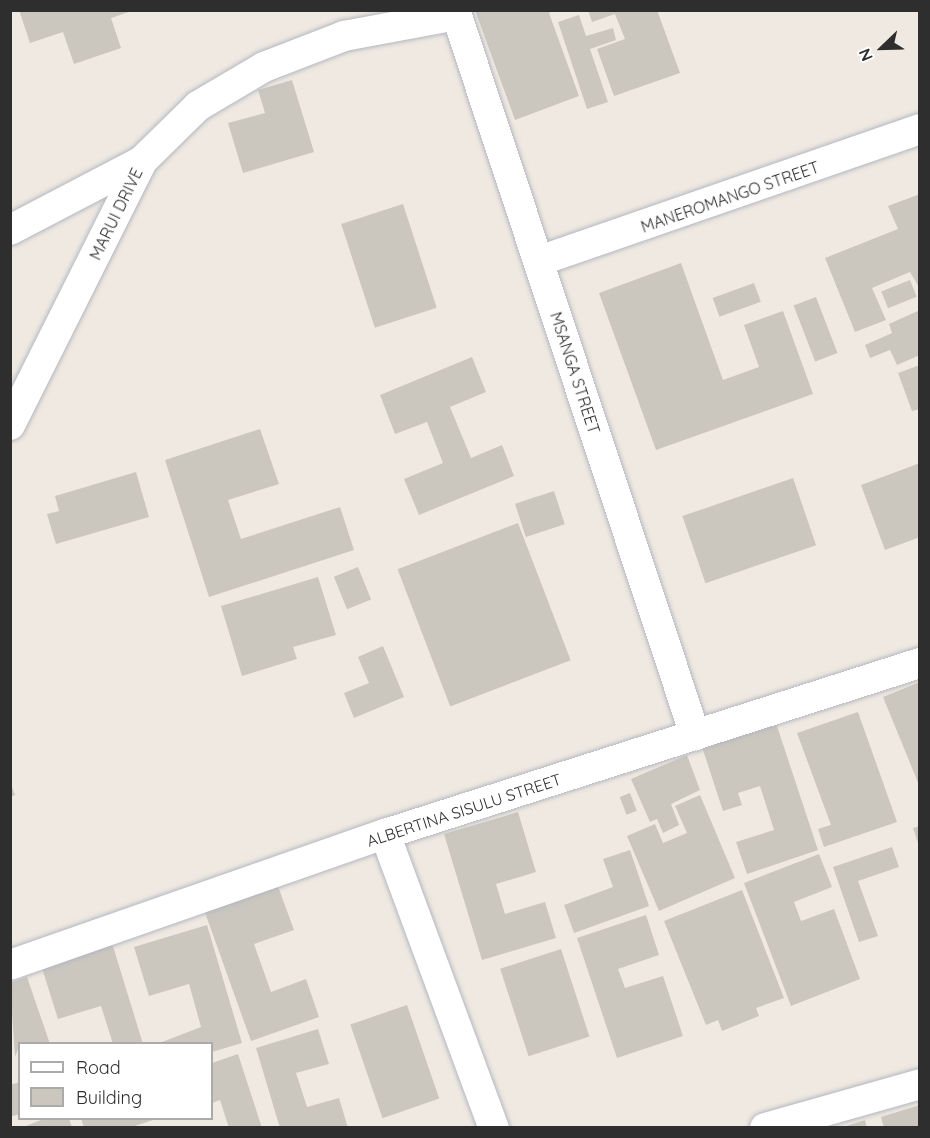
<!DOCTYPE html>
<html>
<head>
<meta charset="utf-8">
<style>
  body { margin:0 }
  #map { position:relative; width:930px; height:1138px; overflow:hidden; background:#efe9e1; font-family:Quicksand,sans-serif }
  div>[style] { position:absolute }
  .building>* { inset:0; background:#cbc7bf; transform-origin:0 0 }
  .roads { filter:drop-shadow(0 0 2px #b4b7c1) drop-shadow(0 0 2px #b4b7c1) }
  .street>* { height:30px; margin:-15px; padding:0 15px; transform-origin:15px; border-radius:15px; background:#fff }
  span { translate:-50% -50%; white-space:nowrap; text-align:center; line-height:1.15; -webkit-text-stroke:4.5px #fff; paint-order:stroke }
  .street-label { font-size:16px; color:#2e2e2e }
  .frame { position:absolute; inset:0; border:12px solid #2e2e2e; pointer-events:none }
  .legend { position:absolute; left:18px; top:1042px; width:195px; height:78px; box-sizing:border-box; background:#fff; border:2px solid #ababab; margin:0; padding:8px 10px; list-style:none; font-size:18px; color:#2e2e2e }
  .legend li { display:flex; align-items:center; gap:12px; height:30px }
  .legend b { width:30px; border:2px solid #ababab }
  .north { position:absolute; left:852px; top:18px; width:60px; height:60px; -webkit-text-stroke:4px #fff; paint-order:stroke; rotate:247deg; font-size:16px; font-weight:700; line-height:24px; text-align:center; color:#2e2e2e }
  .north::after { content:''; display:block; margin:auto; width:21px; height:27px; background:#2e2e2e; clip-path:polygon(50% 0,100% 100%,50% 72%,0 100%) }
</style>
</head>
<body>
<div id="map">
  <div class="building">
    <div style="clip-path:polygon(19px 10px,132px 10px,132px 11px,111px 18px,121px 48px,74px 64px,63px 32px,30px 43px)"></div>
    <div style="clip-path:polygon(475px 10px,554px 10px,549px 13px,579px 96px,515px 120px)"></div>
    <div style="clip-path:polygon(588px 10px,657px 10px,680px 73px,614px 96px,597px 49px,625px 39px,615px 14px,592px 22px)"></div>
    <div style="clip-path:polygon(579px 15px,586px 36px,613px 28px,616px 40px,590px 49px,608px 102px,587px 109px,558px 22px)"></div>
    <div style="clip-path:polygon(292px 80px,314px 152px,243px 173px,228px 123px,265px 113px,258px 90px)"></div>
    <div style="clip-path:polygon(920px 194px,920px 289px,910px 272px,872px 288px,886px 320px,855px 332px,825px 258px,898px 229px,888px 206px)"></div>
    <div style="left:403px;top:204px;width:109px;height:65px;rotate:72deg"></div>
    <div style="clip-path:polygon(681px 263px,723px 380px,759px 367px,744px 325px,783px 311px,813px 394px,656px 450px,599px 293px)"></div>
    <div style="left:910px;top:280px;width:18px;height:31px;rotate:68deg"></div>
    <div style="left:754px;top:283px;width:20px;height:44px;rotate:70deg"></div>
    <div style="left:816px;top:297px;width:60px;height:24px;rotate:69deg"></div>
    <div style="clip-path:polygon(920px 310px,920px 355px,897px 365px,890px 350px,870px 358px,865px 345px,892px 333px,889px 324px)"></div>
    <div style="clip-path:polygon(472px 357px,486px 392px,450px 407px,471px 458px,502px 445px,514px 476px,419px 515px,404px 479px,443px 463px,427px 422px,395px 434px,380px 395px)"></div>
    <div style="clip-path:polygon(920px 365px,920px 409px,912px 411px,898px 373px)"></div>
    <div style="clip-path:polygon(260px 429px,279px 484px,228px 500px,241px 539px,340px 507px,354px 550px,209px 597px,165px 460px)"></div>
    <div style="clip-path:polygon(920px 463px,920px 537px,885px 550px,861px 485px)"></div>
    <div style="clip-path:polygon(136px 472px,149px 517px,56px 544px,47px 514px,59px 511px,55px 496px)"></div>
    <div style="left:793px;top:478px;width:71px;height:117px;rotate:71deg"></div>
    <div style="left:554px;top:491px;width:35px;height:41px;rotate:72deg"></div>
    <div style="left:518px;top:523px;width:147px;height:129px;rotate:69deg"></div>
    <div style="left:358px;top:567px;width:35px;height:26px;rotate:68deg"></div>
    <div style="clip-path:polygon(318px 577px,336px 635px,293px 647px,297px 659px,242px 676px,221px 606px)"></div>
    <div style="clip-path:polygon(383px 646px,404px 697px,354px 718px,344px 693px,369px 683px,358px 657px)"></div>
    <div style="clip-path:polygon(920px 682px,920px 785px,919px 785px,883px 697px)"></div>
    <div style="clip-path:polygon(858px 712px,897px 822px,824px 847px,818px 829px,831px 825px,797px 733px)"></div>
    <div style="clip-path:polygon(775px 720px,818px 850px,747px 874px,736px 842px,774px 830px,760px 786px,738px 793px,742px 805px,723px 811px,701px 744px)"></div>
    <div style="clip-path:polygon(687px 755px,700px 790px,671px 804px,679px 825px,663px 833px,657px 819px,650px 822px,631px 779px)"></div>
    <div style="clip-path:polygon(10px 782px,15px 795px,10px 797px)"></div>
    <div style="left:630px;top:793px;width:19px;height:11px;rotate:69deg"></div>
    <div style="clip-path:polygon(700px 795px,735px 878px,659px 911px,627px 836px,655px 824px,663px 843px,687px 833px,675px 806px)"></div>
    <div style="clip-path:polygon(518px 812px,536px 872px,496px 884px,505px 914px,545px 902px,556px 938px,482px 960px,444px 834px)"></div>
    <div style="clip-path:polygon(920px 826px,920px 846px,919px 846px,913px 828px)"></div>
    <div style="clip-path:polygon(892px 847px,899px 867px,858px 881px,878px 936px,859px 942px,833px 867px)"></div>
    <div style="clip-path:polygon(630px 850px,649px 906px,574px 933px,564px 905px,613px 887px,603px 859px)"></div>
    <div style="clip-path:polygon(819px 854px,832px 887px,794px 902px,801px 921px,834px 909px,860px 979px,791px 1006px,744px 883px)"></div>
    <div style="clip-path:polygon(276px 881px,294px 930px,254px 944px,271px 992px,306px 979px,319px 1017px,251px 1041px,203px 907px)"></div>
    <div style="clip-path:polygon(742px 890px,784px 998px,756px 1008px,759px 1016px,722px 1031px,718px 1020px,706px 1025px,664px 921px)"></div>
    <div style="clip-path:polygon(646px 915px,659px 955px,618px 969px,625px 988px,663px 976px,683px 1036px,617px 1058px,577px 938px)"></div>
    <div style="clip-path:polygon(207px 925px,242px 1043px,212px 1052px,212px 1044px,157px 1044px,201px 1027px,189px 984px,149px 996px,134px 947px)"></div>
    <div style="clip-path:polygon(112px 943px,143px 1044px,113px 1044px,101px 1006px,58px 1019px,41px 965px)"></div>
    <div style="left:561px;top:949px;width:92px;height:64px;rotate:72deg"></div>
    <div style="clip-path:polygon(27px 977px,50px 1044px,20px 1044px,15px 1057px,10px 983px)"></div>
    <div style="left:407px;top:1005px;width:99px;height:60px;rotate:71deg"></div>
    <div style="clip-path:polygon(318px 1029px,329px 1064px,296px 1073px,307px 1107px,339px 1098px,348px 1128px,280px 1128px,256px 1048px)"></div>
    <div style="clip-path:polygon(238px 1054px,262px 1128px,229px 1128px,220px 1100px,212px 1103px,212px 1063px)"></div>
    <div style="clip-path:polygon(20px 1082px,20px 1114px,10px 1117px,10px 1085px)"></div>
    <div style="clip-path:polygon(920px 1105px,920px 1128px,884px 1128px,881px 1117px)"></div>
    <div style="clip-path:polygon(46px 1118px,69px 1118px,72px 1128px,21px 1128px)"></div>
    <div style="clip-path:polygon(81px 1118px,156px 1118px,156px 1119px,129px 1128px,84px 1128px)"></div>
    <div style="clip-path:polygon(865px 1120px,867px 1128px,843px 1128px,843px 1127px)"></div>
  </div>
  <div class="roads">
    <div class="street">
      <div style="left:455px;top:10px;width:764px;rotate:71.68deg"></div>
      <div style="left:10px;top:230px;width:149px;rotate:-27.6deg"></div>
      <div style="left:539px;top:261px;width:403px;rotate:-19.1deg"></div>
      <div style="left:10px;top:425px;width:295px;rotate:-63.4deg"></div>
      <div style="left:142px;top:161px;width:78px;rotate:-44.5deg"></div>
      <div style="left:198px;top:106px;width:77px;rotate:-30.6deg"></div>
      <div style="left:264px;top:67px;width:86px;rotate:-21.2deg"></div>
      <div style="left:344px;top:36px;width:115px;rotate:-10.5deg"></div>
      <div style="left:385px;top:834px;width:314px;rotate:69.7deg"></div>
      <div style="left:10px;top:965px;width:397px;rotate:-19.3deg"></div>
      <div style="left:385px;top:834px;width:562px;rotate:-17.73deg"></div>
      <div style="left:765px;top:1128px;width:161px;rotate:-15.8deg"></div>
    </div>
  </div>
  <div class="street-label">
    <span style="left:730px;top:197px;rotate:-19deg">MANEROMANGO STREET</span>
    <span style="left:116px;top:214px;rotate:-64deg">MARUI DRIVE</span>
    <span style="left:575px;top:373px;rotate:72deg">MSANGA STREET</span>
    <span style="left:464px;top:810px;rotate:-18deg">ALBERTINA SISULU STREET</span>
  </div>
  <div class="frame"></div>
  <ul class="legend">
  <li><b style="height:8px;background:#fff"></b>Road</li>
  <li><b style="height:16px;background:#cbc7bf"></b>Building</li>
  </ul>
  <div class="north">N</div>
</div>
</body>
</html>
